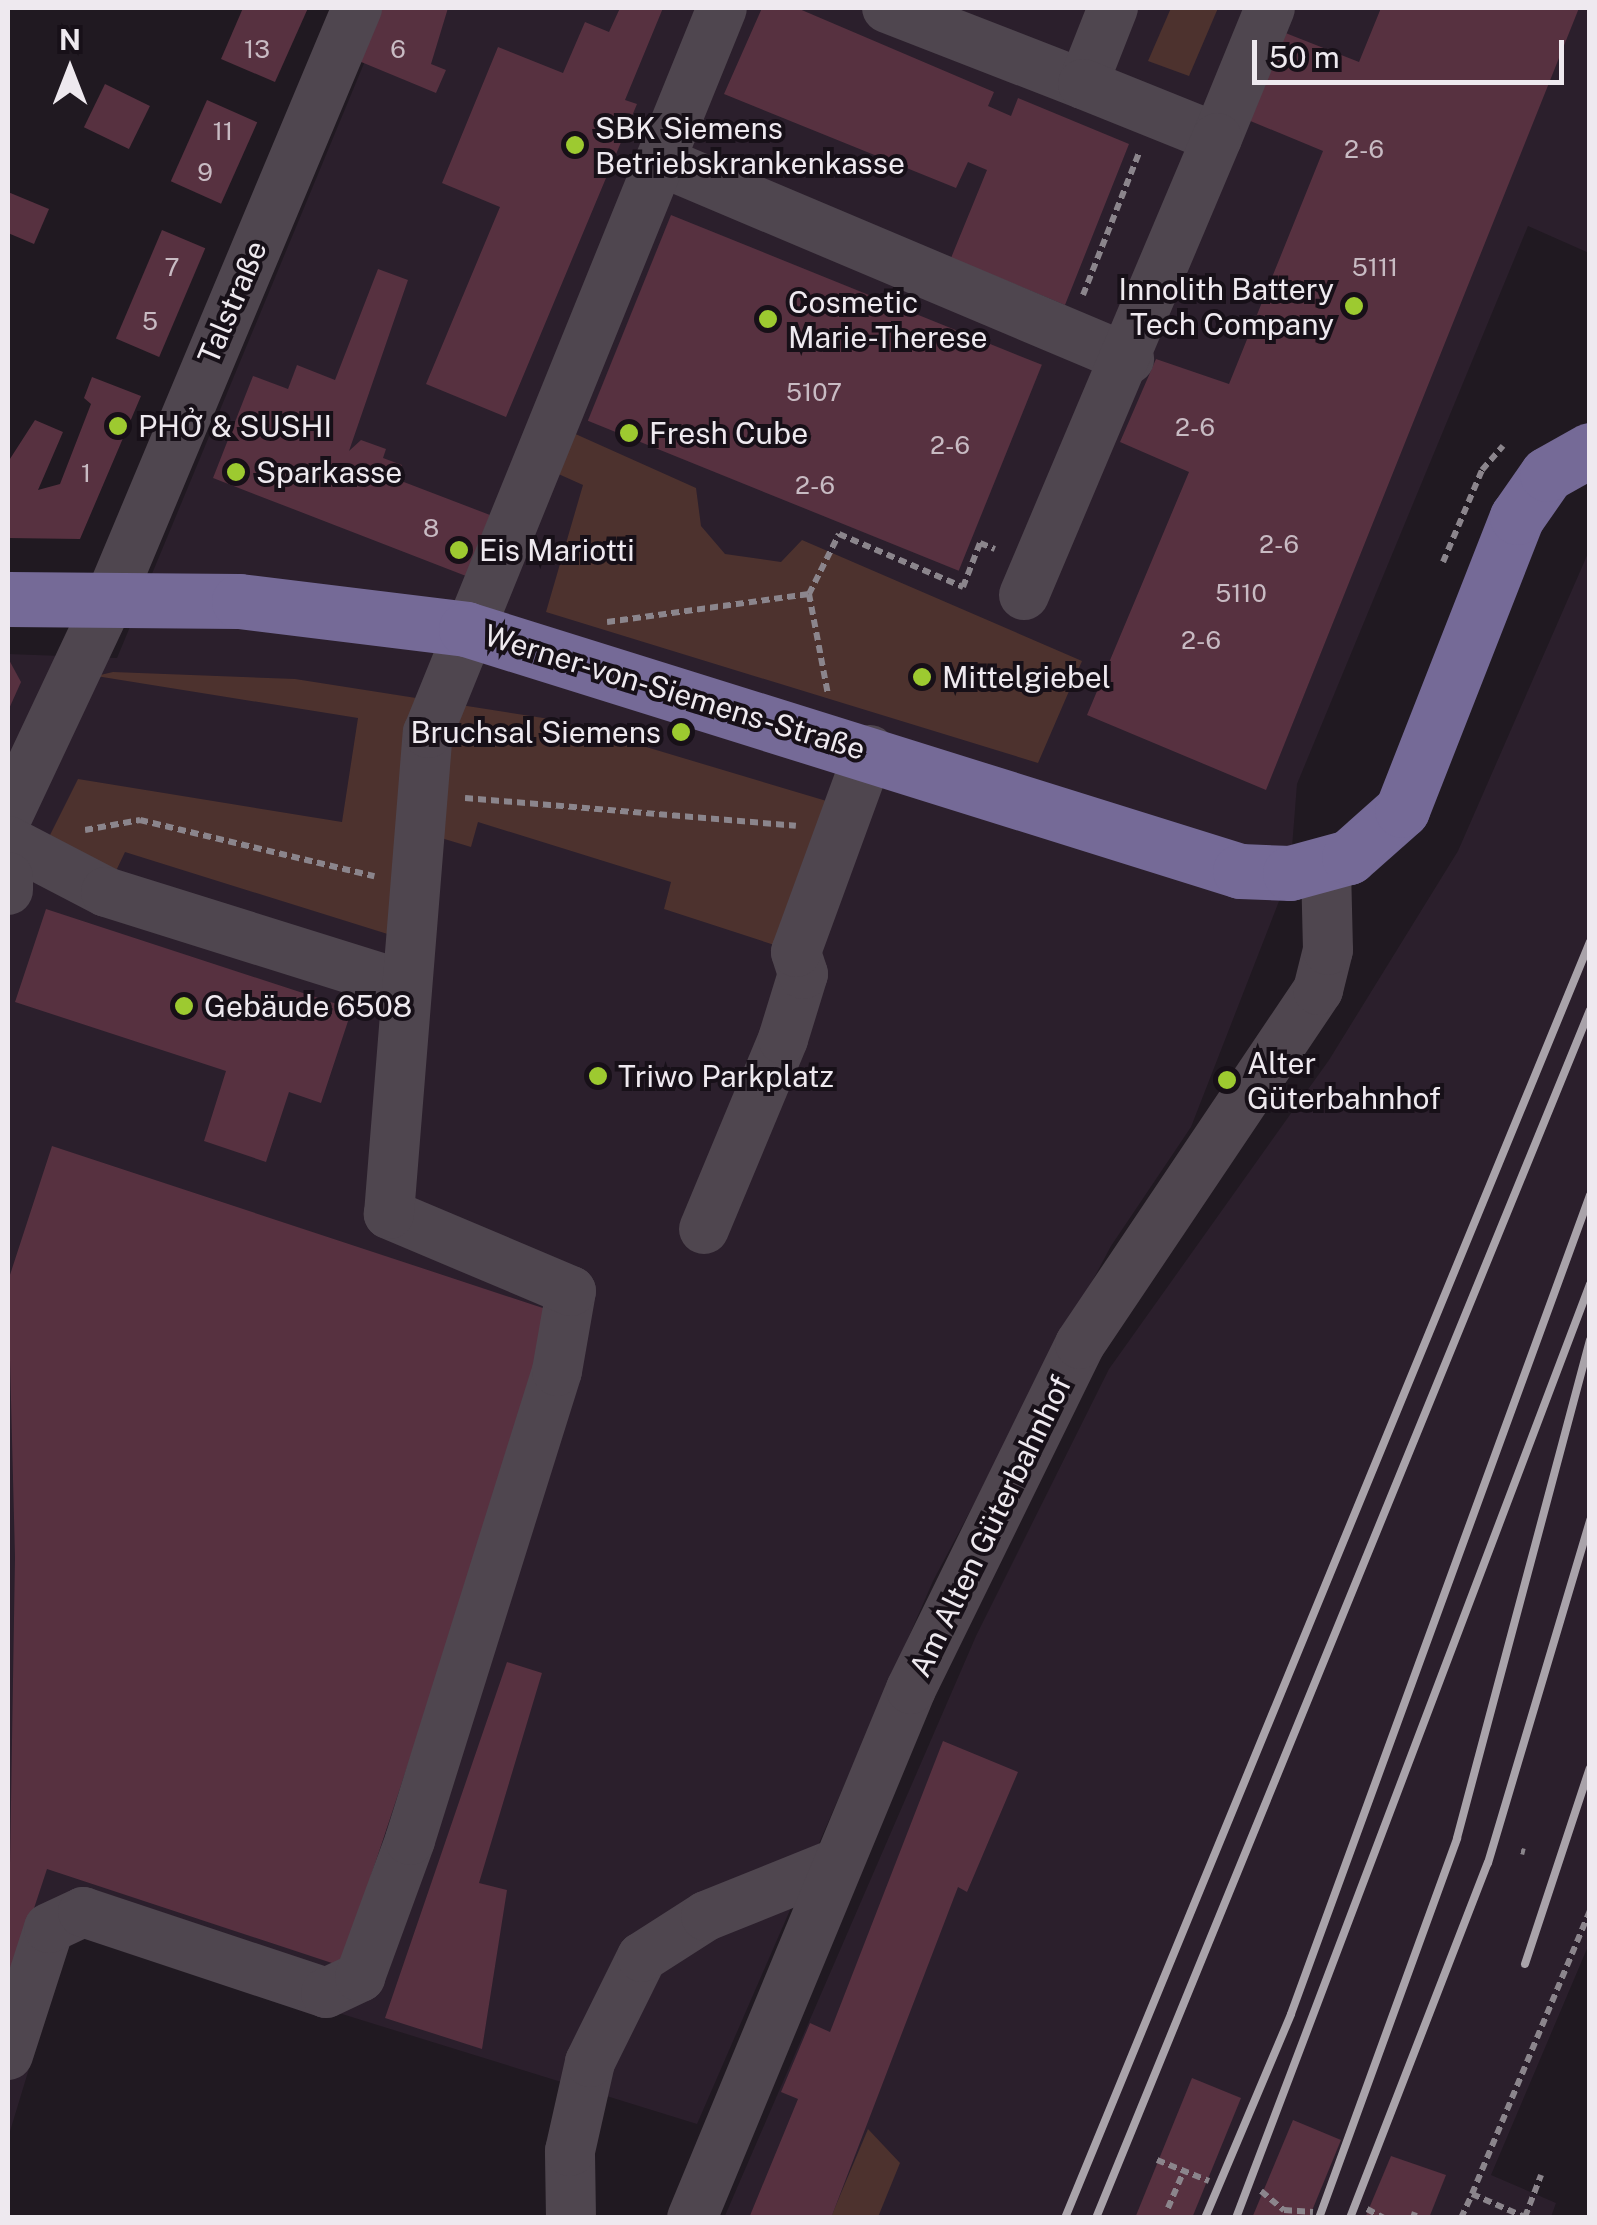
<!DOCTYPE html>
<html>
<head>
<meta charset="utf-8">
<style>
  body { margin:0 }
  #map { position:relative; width:1597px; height:2225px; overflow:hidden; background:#201921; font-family:"Public Sans",sans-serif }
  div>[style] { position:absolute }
  .built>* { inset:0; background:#2b1f2c }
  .green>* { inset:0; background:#4d322e }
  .building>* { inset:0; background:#573140; transform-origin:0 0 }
  .path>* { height:6px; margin-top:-3px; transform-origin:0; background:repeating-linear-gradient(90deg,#8b858c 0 8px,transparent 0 13px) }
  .minor>* { height:50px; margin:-25px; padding:0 25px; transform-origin:25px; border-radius:25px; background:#4f464f }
  .major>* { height:55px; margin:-27.5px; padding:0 27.5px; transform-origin:27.5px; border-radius:27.5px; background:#756a97 }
  .rail>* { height:8px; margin:-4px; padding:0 4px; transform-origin:4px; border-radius:4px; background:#a9a3aa }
  .dots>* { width:28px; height:28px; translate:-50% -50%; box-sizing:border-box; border:5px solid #171018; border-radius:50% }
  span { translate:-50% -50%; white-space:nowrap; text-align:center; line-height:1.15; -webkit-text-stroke:8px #171018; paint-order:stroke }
  .number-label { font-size:25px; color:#c8bbc3 }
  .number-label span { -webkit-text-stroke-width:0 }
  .poi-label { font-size:30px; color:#eee9ef }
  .left { translate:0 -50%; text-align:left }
  .right { translate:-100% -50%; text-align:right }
  .street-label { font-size:30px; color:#eee9ef }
  .frame { position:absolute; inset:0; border:10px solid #eee9ef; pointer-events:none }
  .north { position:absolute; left:20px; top:20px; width:100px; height:100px; -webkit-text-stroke:8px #171018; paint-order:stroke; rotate:0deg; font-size:28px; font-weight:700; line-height:40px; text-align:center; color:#eee9ef }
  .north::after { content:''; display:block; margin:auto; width:35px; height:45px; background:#eee9ef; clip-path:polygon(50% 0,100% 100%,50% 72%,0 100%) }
  .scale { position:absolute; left:1252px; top:40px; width:312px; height:45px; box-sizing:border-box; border:5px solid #eee9ef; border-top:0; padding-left:12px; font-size:30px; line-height:35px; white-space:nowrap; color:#eee9ef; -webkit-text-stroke:8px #171018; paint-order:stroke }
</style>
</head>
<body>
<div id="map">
  <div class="built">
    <div style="clip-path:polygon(387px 8px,1589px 8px,1589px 253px,1528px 226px,1297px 784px,1290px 873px,1191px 1127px,1111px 1246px,933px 1581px,697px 2124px,71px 1930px,8px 2138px,8px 654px,117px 658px)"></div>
    <div style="clip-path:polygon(1589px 551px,1589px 1944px,1491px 2175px,1556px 2203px,1551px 2217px,724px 2218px,976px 1636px,1109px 1369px,1329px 1060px,1458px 851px)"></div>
  </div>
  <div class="green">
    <div style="clip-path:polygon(1171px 8px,1218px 8px,1189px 76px,1148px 61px)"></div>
    <div style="clip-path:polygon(571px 432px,696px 488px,701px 526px,725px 554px,781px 562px,802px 540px,1082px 661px,1038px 763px,546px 612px,583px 485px,554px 472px)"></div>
    <div style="clip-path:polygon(113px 672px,295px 679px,556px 720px,850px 808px,796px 952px,664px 909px,671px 882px,478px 822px,471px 847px,418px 831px,410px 941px,125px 852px,106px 892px,39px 857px,78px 779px,342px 822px,358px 718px,96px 676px)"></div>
    <div style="clip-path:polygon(868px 2129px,900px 2163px,878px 2217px,831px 2217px)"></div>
  </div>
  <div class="building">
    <div style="clip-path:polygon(243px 8px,308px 8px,275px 82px,221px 59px)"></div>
    <div style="clip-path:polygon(376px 8px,448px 8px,431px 64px,446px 70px,436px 93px,354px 59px)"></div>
    <div style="clip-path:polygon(620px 8px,663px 8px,625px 100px,637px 104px,506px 417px,426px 384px,500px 207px,442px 183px,498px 47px,563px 73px,585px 22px,609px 32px)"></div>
    <div style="clip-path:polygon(762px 8px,797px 8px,994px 92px,988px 106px,1011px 116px,1018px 98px,1129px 144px,1065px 305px,951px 258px,987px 170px,968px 162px,956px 188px,724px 94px)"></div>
    <div style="clip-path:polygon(1381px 8px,1579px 8px,1266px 790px,1087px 715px,1189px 472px,1120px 442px,1156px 359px,1229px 384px,1323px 151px,1248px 120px,1283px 32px,1359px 62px)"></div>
    <div style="left:105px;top:84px;width:50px;height:48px;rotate:26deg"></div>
    <div style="left:207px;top:100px;width:55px;height:89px;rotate:24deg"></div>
    <div style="clip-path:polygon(8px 192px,49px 209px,34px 244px,8px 233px)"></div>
    <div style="left:671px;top:215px;width:400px;height:222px;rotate:22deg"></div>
    <div style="left:162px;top:230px;width:47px;height:118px;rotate:23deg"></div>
    <div style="clip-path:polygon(378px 269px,408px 280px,349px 451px,361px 440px,386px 449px,383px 458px,402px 465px,396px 479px,490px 515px,466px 576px,213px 478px,253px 376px,288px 389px,297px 365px,335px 380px)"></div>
    <div style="clip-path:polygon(92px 377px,141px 396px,80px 539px,8px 538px,8px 462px,35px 420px,63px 432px,38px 490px,60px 484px,91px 404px,84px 398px)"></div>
    <div style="clip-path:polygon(8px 658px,21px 682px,8px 711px)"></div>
    <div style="clip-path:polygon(46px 909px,352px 1009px,321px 1103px,289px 1092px,266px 1162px,204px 1141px,226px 1071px,15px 1002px)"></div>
    <div style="clip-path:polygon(52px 1146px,558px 1313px,341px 1966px,47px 1869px,8px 1987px,15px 1557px,8px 1281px)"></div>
    <div style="clip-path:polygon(507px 1662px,542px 1673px,479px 1883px,507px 1890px,482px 2049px,385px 2018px)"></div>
    <div style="clip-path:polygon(943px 1741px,1018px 1772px,967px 1892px,958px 1887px,831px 2218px,749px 2218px,798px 2099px,781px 2092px,810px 2023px,830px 2032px)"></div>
    <div style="clip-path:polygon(1192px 2078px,1241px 2098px,1192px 2218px,1135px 2218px)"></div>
    <div style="clip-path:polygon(1293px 2120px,1341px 2140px,1309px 2218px,1252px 2218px)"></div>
    <div style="clip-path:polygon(1391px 2156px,1446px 2175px,1429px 2218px,1365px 2218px)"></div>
  </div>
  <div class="path">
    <div style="left:1083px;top:295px;width:153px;rotate:-68.5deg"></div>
    <div style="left:1443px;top:562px;width:100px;rotate:-67deg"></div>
    <div style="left:1482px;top:470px;width:32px;rotate:-49deg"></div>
    <div style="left:809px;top:594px;width:67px;rotate:-63.4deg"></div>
    <div style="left:839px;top:534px;width:135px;rotate:23.1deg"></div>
    <div style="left:963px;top:587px;width:47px;rotate:-68.9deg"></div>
    <div style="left:980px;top:543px;width:16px;rotate:22deg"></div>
    <div style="left:607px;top:622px;width:204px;rotate:-7.9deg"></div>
    <div style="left:809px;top:594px;width:103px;rotate:79.3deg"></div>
    <div style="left:465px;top:798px;width:332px;rotate:4.8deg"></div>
    <div style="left:85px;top:830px;width:56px;rotate:-10.3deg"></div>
    <div style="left:140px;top:820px;width:241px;rotate:13.5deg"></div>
    <div style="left:1521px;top:1851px;width:4px;rotate:14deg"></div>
    <div style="left:1157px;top:2160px;width:56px;rotate:22deg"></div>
    <div style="left:1261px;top:2191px;width:30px;rotate:40deg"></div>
    <div style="left:1284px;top:2210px;width:29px;rotate:4deg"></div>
    <div style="left:1472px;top:2194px;width:308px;rotate:-67.4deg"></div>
    <div style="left:1168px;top:2208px;width:36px;rotate:-67deg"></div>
    <div style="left:1367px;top:2209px;width:19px;rotate:28deg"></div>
    <div style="left:1525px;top:2217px;width:45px;rotate:-69.1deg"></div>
    <div style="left:1413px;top:2218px;width:6px;rotate:-72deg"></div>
    <div style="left:1461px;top:2218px;width:26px;rotate:-65deg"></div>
    <div style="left:1472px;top:2194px;width:60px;rotate:23.6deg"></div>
  </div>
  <div class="minor">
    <div style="left:887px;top:8px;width:210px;rotate:21.2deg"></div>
    <div style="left:1083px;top:84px;width:82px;rotate:-68.5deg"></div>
    <div style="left:1083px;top:84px;width:144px;rotate:21.9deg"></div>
    <div style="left:1217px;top:138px;width:140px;rotate:-67.8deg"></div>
    <div style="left:662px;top:162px;width:507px;rotate:22.87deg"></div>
    <div style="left:1024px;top:595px;width:496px;rotate:-67.1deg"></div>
    <div style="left:8px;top:815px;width:240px;rotate:-64.8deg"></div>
    <div style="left:110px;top:598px;width:640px;rotate:-67.28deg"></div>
    <div style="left:8px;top:841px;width:110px;rotate:27.5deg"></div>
    <div style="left:106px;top:892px;width:314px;rotate:17.4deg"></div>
    <div style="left:8px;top:877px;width:13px;rotate:90deg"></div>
    <div style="left:704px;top:1229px;width:206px;rotate:-67.4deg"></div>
    <div style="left:783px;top:1039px;width:68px;rotate:-72.9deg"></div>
    <div style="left:803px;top:974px;width:23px;rotate:-108deg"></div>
    <div style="left:796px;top:952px;width:215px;rotate:-69.9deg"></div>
    <div style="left:8px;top:2055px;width:133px;rotate:-72.1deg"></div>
    <div style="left:49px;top:1928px;width:38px;rotate:-25deg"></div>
    <div style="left:83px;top:1912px;width:256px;rotate:18.4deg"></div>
    <div style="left:326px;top:1993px;width:38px;rotate:-25deg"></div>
    <div style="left:360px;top:1977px;width:146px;rotate:-69.9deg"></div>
    <div style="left:410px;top:1840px;width:491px;rotate:-72.6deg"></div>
    <div style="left:557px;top:1371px;width:81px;rotate:-80.1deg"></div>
    <div style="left:571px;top:1291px;width:198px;rotate:-157.1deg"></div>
    <div style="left:389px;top:1214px;width:483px;rotate:-85.4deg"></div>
    <div style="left:428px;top:733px;width:782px;rotate:-67.93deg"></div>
    <div style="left:571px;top:2218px;width:67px;rotate:-90.9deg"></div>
    <div style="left:570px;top:2151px;width:91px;rotate:-77.3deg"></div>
    <div style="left:590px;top:2062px;width:117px;rotate:-63.7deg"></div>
    <div style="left:642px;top:1957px;width:76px;rotate:-32.6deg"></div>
    <div style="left:706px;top:1916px;width:142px;rotate:-21.9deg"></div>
    <div style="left:692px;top:2218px;width:573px;rotate:-67.51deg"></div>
    <div style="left:911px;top:1689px;width:384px;rotate:-63.9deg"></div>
    <div style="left:1080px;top:1344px;width:427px;rotate:-56.1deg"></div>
    <div style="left:1318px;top:990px;width:41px;rotate:-76deg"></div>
    <div style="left:1328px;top:950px;width:82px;rotate:-91.4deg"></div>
  </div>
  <div class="major">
    <div style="left:8px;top:599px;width:231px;rotate:0.5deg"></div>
    <div style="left:239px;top:601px;width:229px;rotate:7deg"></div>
    <div style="left:466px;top:629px;width:811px;rotate:17.36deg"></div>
    <div style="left:1240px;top:871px;width:50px;rotate:2.3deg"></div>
    <div style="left:1290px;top:873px;width:61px;rotate:-15.2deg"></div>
    <div style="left:1349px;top:857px;width:71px;rotate:-41.6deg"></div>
    <div style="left:1402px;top:810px;width:315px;rotate:-68.6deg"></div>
    <div style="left:1517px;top:517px;width:52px;rotate:-55.1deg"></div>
    <div style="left:1547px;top:474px;width:49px;rotate:-29.2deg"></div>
  </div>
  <div class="rail">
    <div style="left:1525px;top:1964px;width:206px;rotate:-71.7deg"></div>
    <div style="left:1065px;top:2218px;width:1380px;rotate:-67.64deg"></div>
    <div style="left:1096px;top:2218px;width:1305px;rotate:-67.76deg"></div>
    <div style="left:1205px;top:2218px;width:221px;rotate:-67.1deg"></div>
    <div style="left:1291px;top:2014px;width:872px;rotate:-69.94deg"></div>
    <div style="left:1236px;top:2218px;width:999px;rotate:-69.24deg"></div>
    <div style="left:1319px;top:2218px;width:404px;rotate:-70deg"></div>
    <div style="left:1457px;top:1838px;width:515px;rotate:-75.05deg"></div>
    <div style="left:1350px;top:2218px;width:381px;rotate:-68.8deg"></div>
    <div style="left:1488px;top:1863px;width:358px;rotate:-73.4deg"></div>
  </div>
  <div class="dots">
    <div style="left:575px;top:145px;background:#9dca30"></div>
    <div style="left:1354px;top:306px;background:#9dca30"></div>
    <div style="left:768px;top:319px;background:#9dca30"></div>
    <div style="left:118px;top:426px;background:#9dca30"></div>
    <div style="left:629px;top:433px;background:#9dca30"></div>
    <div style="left:236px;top:472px;background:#9dca30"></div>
    <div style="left:459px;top:550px;background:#9dca30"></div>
    <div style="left:922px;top:677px;background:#9dca30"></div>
    <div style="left:681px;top:732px;background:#9dca30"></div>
    <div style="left:184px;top:1006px;background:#9dca30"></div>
    <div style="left:598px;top:1076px;background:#9dca30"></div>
    <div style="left:1227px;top:1080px;background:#9dca30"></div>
  </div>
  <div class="number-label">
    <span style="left:257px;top:49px">13</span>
    <span style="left:398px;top:49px">6</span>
    <span style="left:223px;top:131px">11</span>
    <span style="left:1364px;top:149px">2-6</span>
    <span style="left:205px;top:172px">9</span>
    <span style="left:172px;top:267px">7</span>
    <span style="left:1375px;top:267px">5111</span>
    <span style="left:150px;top:321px">5</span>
    <span style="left:814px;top:392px">5107</span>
    <span style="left:1195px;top:427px">2-6</span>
    <span style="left:950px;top:445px">2-6</span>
    <span style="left:86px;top:473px">1</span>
    <span style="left:815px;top:485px">2-6</span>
    <span style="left:431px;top:528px">8</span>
    <span style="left:1279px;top:544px">2-6</span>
    <span style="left:1241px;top:593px">5110</span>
    <span style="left:1201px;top:640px">2-6</span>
  </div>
  <div class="poi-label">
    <span class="left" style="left:595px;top:145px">SBK Siemens<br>Betriebskrankenkasse</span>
    <span class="right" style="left:1334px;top:306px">Innolith Battery<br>Tech Company</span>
    <span class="left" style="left:788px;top:319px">Cosmetic<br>Marie-Therese</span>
    <span class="left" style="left:138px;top:426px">PHỞ &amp; SUSHI</span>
    <span class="left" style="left:649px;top:433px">Fresh Cube</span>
    <span class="left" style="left:256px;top:472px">Sparkasse</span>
    <span class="left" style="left:479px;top:550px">Eis Mariotti</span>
    <span class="left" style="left:942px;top:677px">Mittelgiebel</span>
    <span class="right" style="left:661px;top:732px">Bruchsal Siemens</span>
    <span class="left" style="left:204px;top:1006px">Gebäude 6508</span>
    <span class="left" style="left:1247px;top:1080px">Alter<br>Güterbahnhof</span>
    <span class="left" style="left:618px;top:1076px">Triwo Parkplatz</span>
  </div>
  <div class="street-label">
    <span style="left:232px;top:302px;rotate:-67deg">Talstraße</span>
    <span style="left:675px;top:692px;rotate:17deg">Werner-von-Siemens-Straße</span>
    <span style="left:990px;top:1526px;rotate:-64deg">Am Alten Güterbahnhof</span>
  </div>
  <div class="frame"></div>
  <div class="north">N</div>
  <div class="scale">50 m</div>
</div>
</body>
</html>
